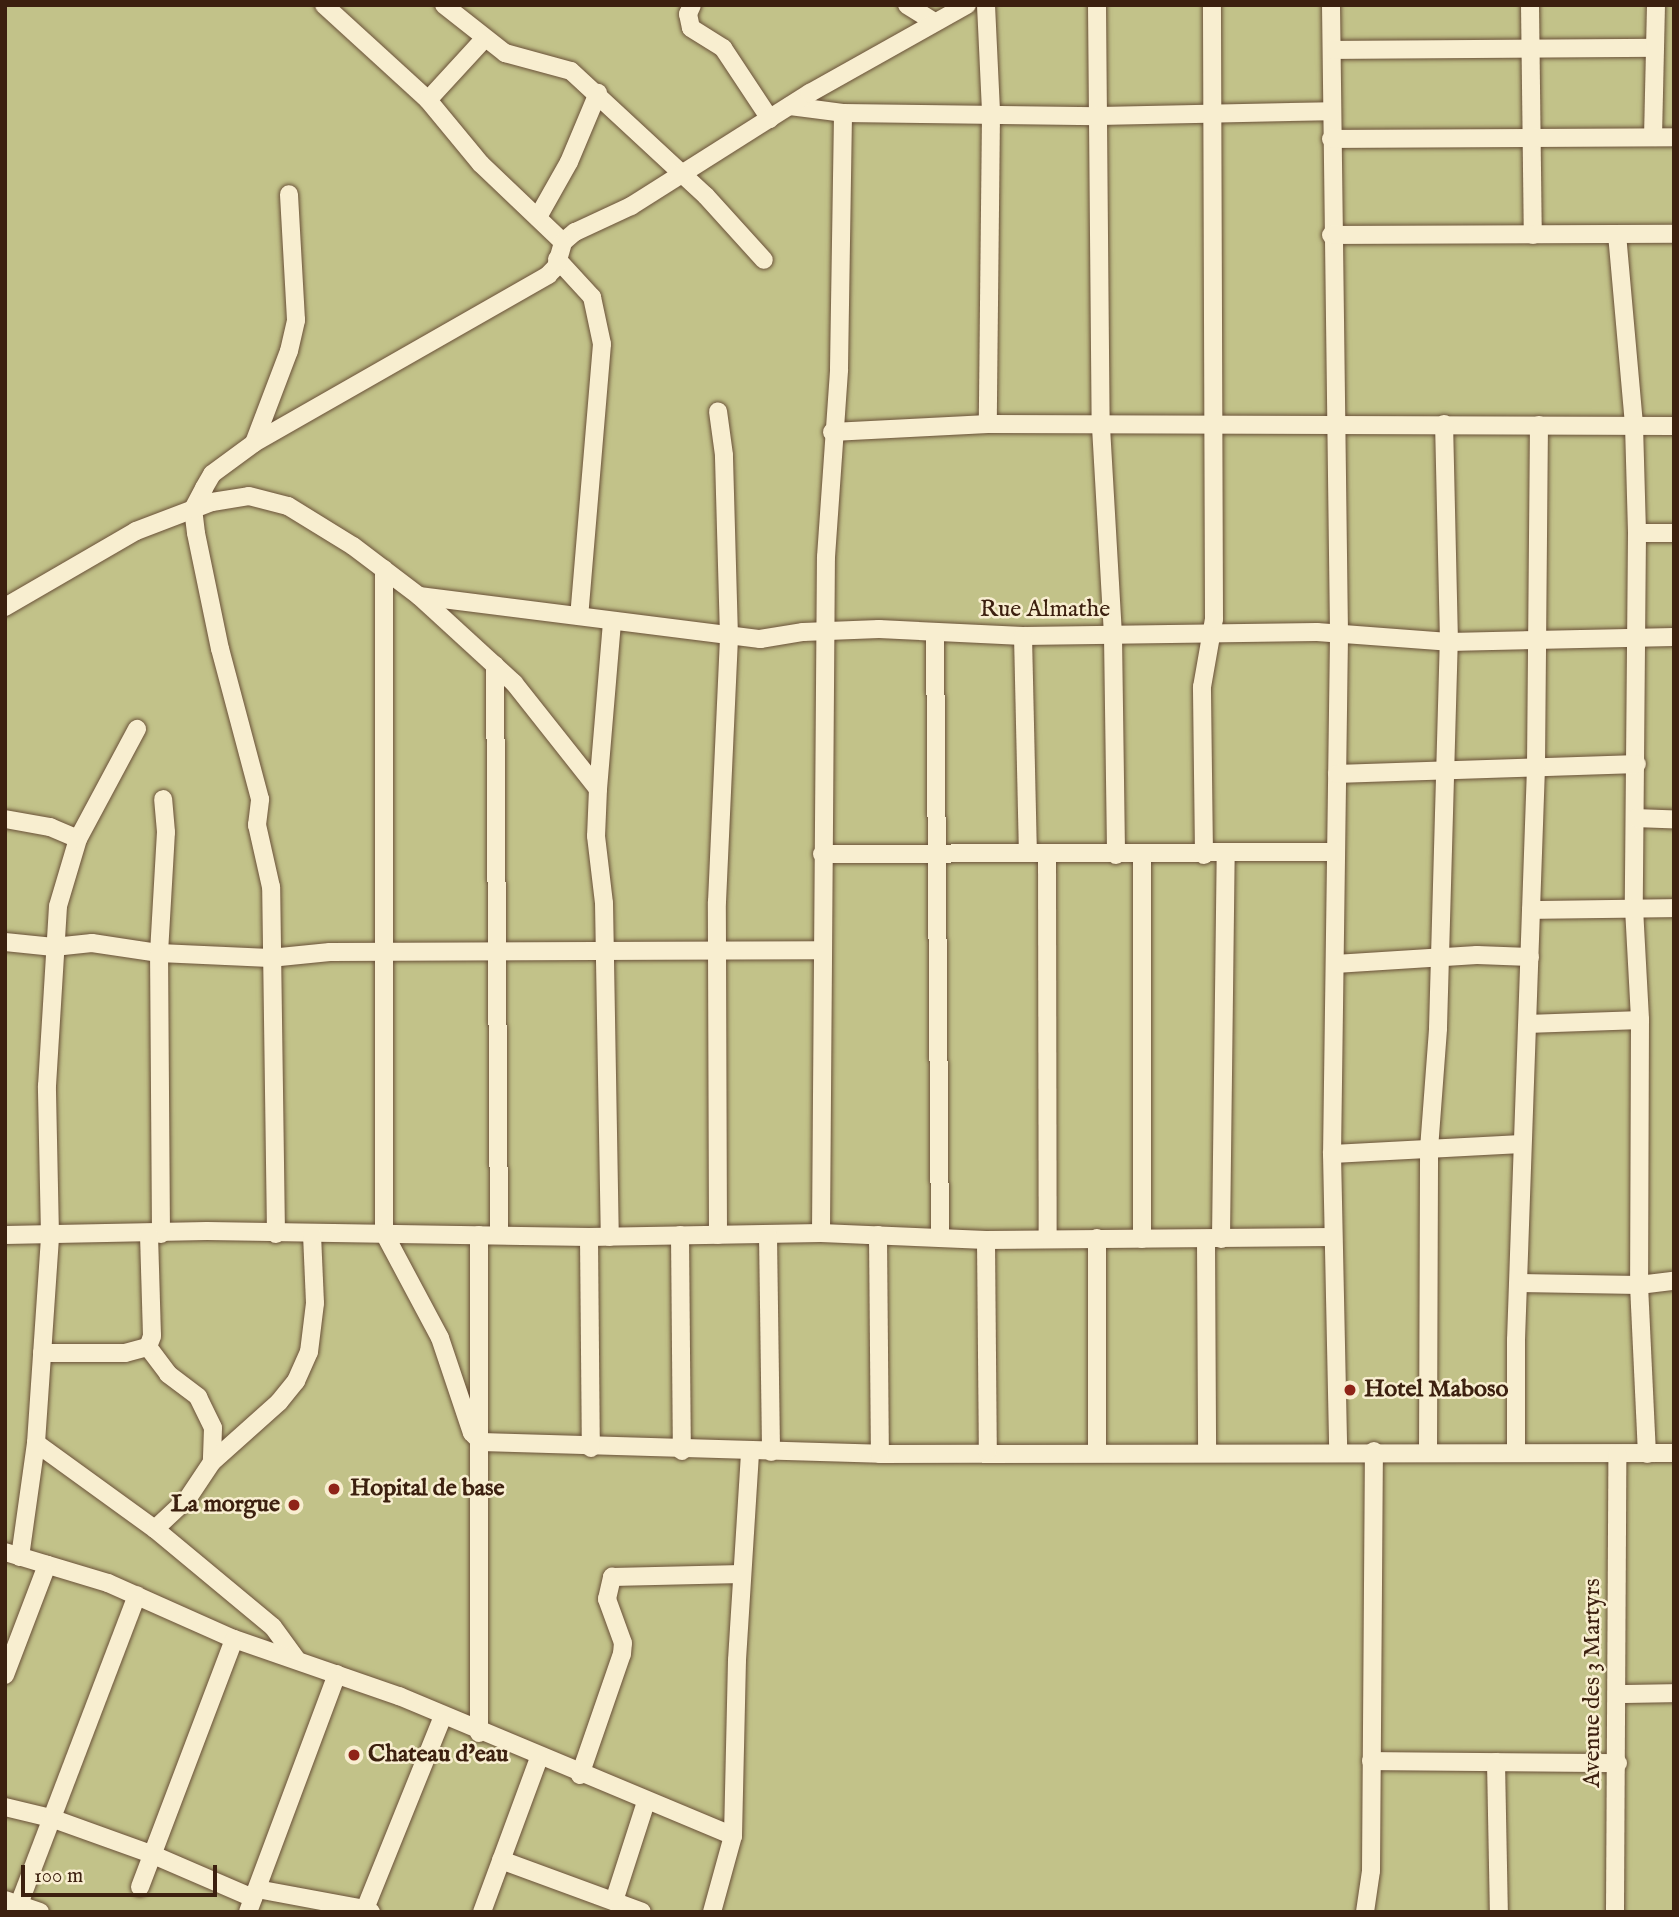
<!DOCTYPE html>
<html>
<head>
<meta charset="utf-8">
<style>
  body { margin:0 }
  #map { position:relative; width:1679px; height:1917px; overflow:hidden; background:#f4e5b7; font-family:"IM FELL English",serif }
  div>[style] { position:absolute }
  .green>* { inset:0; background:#c2c289; transform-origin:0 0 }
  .roads { filter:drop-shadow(0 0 2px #6a5139) drop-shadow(0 0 2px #6a5139) }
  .minor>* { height:18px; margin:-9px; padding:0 9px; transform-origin:9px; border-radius:9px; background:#f8eed0 }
  .dots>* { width:19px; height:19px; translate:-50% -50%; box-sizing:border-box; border:4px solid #f8eed0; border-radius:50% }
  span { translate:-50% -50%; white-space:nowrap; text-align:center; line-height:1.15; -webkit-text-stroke:5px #f8eed0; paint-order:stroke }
  .street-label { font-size:24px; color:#3c200f }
  .poi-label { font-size:24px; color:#3c200f; font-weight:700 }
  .left { translate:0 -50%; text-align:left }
  .right { translate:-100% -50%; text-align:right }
  .frame { position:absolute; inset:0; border:7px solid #3c200f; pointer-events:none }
  .scale { position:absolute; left:21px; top:1865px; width:196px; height:32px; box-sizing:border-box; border:4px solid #3c200f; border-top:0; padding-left:9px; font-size:21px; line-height:24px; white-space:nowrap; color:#3c200f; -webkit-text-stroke:5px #f8eed0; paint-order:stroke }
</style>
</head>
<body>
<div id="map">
  <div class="green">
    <div style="left:5px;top:5px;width:1669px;height:1907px"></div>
  </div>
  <div class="roads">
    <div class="minor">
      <div style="left:324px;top:5px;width:141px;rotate:42.4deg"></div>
      <div style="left:428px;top:100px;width:83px;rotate:50.4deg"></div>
      <div style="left:481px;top:164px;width:113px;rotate:43.6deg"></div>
      <div style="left:444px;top:5px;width:78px;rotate:38.2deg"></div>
      <div style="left:505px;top:53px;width:68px;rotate:15.3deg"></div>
      <div style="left:571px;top:71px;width:184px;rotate:42.8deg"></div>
      <div style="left:706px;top:196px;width:86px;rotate:47.8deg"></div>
      <div style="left:692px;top:5px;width:10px;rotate:114deg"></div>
      <div style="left:688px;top:14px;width:14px;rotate:78deg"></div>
      <div style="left:691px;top:28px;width:38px;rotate:32deg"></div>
      <div style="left:723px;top:48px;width:85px;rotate:56.5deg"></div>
      <div style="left:907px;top:5px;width:32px;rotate:32deg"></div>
      <div style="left:986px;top:5px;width:108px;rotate:87.3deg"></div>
      <div style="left:991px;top:113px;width:311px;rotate:90.6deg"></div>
      <div style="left:1097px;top:5px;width:422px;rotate:89.5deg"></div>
      <div style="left:1101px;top:427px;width:209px;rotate:86.7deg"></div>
      <div style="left:1113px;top:636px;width:219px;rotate:89.2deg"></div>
      <div style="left:1331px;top:5px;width:631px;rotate:89.27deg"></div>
      <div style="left:1339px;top:636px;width:518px;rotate:90.77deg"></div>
      <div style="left:1332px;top:1154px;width:297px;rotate:88.8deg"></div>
      <div style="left:1530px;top:5px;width:230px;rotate:89.3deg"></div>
      <div style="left:1332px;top:50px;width:321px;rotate:-0.4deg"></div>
      <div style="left:428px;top:100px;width:83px;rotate:-47.4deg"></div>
      <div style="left:790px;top:106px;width:53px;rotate:7.5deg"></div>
      <div style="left:843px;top:113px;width:256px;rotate:0.7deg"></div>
      <div style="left:1099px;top:116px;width:231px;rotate:-1.2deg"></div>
      <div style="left:1653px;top:137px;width:132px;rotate:-88.7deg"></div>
      <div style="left:1331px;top:139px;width:343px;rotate:-0.3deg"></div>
      <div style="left:538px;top:217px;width:63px;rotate:-60.6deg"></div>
      <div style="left:569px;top:162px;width:75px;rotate:-67.2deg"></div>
      <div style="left:1617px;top:234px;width:192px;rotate:84.9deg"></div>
      <div style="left:1634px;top:425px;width:108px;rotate:88.4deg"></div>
      <div style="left:1637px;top:533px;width:375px;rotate:90.5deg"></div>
      <div style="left:1634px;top:908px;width:112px;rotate:86.9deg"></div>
      <div style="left:1640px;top:1020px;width:265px;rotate:90.2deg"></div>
      <div style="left:1639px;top:1285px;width:169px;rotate:87.3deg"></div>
      <div style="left:1331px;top:235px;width:343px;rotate:-0.2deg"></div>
      <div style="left:557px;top:259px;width:52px;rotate:47.4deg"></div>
      <div style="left:592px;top:297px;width:48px;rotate:78deg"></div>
      <div style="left:602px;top:344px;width:273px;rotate:94.8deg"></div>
      <div style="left:832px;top:432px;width:156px;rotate:-2.9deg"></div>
      <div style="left:988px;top:424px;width:686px;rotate:0.17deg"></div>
      <div style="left:254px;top:443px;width:98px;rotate:-69.2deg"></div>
      <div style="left:289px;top:351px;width:32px;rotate:-77deg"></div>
      <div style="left:296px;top:320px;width:126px;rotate:-93.2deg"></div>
      <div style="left:1637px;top:533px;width:37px"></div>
      <div style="left:384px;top:569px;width:664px;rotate:90deg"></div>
      <div style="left:384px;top:1233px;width:119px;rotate:61.9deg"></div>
      <div style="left:440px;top:1338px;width:100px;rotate:71.4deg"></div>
      <div style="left:472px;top:1433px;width:13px;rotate:45deg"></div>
      <div style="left:481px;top:1442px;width:399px;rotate:1.7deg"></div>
      <div style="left:880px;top:1454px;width:794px;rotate:-0.07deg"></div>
      <div style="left:419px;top:596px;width:344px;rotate:7.2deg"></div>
      <div style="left:760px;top:639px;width:44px;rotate:-9.2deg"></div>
      <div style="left:803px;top:632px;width:76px;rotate:-2.3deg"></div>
      <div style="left:879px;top:629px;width:144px;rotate:2.8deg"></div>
      <div style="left:1023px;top:636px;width:294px;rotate:-0.8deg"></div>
      <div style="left:1317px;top:632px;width:132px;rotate:4.3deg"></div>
      <div style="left:1449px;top:642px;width:225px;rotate:-1.3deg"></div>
      <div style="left:5px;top:607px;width:151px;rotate:-30.1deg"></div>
      <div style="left:136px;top:531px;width:81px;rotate:-20.9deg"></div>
      <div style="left:212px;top:502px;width:37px;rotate:-9deg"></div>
      <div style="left:249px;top:496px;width:40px;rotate:14.4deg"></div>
      <div style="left:288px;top:506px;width:76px;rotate:31.6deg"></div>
      <div style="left:353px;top:546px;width:83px;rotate:37.1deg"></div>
      <div style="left:419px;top:596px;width:129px;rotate:42.5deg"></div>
      <div style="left:514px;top:683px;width:135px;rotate:51.6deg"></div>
      <div style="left:598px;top:789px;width:47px;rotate:92.4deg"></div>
      <div style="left:596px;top:836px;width:67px;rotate:83.2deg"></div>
      <div style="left:604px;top:903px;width:334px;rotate:89deg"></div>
      <div style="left:935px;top:633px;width:604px;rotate:89.53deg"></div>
      <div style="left:1023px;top:636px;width:216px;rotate:88.7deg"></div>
      <div style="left:495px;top:665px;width:569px;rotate:89.6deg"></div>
      <div style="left:1337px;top:774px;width:300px;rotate:-1.9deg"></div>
      <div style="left:598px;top:789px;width:168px;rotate:-85.2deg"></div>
      <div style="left:1636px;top:818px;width:38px;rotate:2deg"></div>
      <div style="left:5px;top:819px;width:46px;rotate:10.1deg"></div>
      <div style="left:50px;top:827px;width:30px;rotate:23deg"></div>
      <div style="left:1047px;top:853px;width:386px;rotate:89.9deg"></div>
      <div style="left:822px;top:854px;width:513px;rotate:-0.22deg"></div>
      <div style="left:1204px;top:855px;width:168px;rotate:-90.7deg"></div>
      <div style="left:1202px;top:687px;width:69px;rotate:-80deg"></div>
      <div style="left:1214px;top:619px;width:614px;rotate:-90.19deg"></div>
      <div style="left:1531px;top:910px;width:143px;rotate:-0.8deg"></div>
      <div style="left:5px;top:942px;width:49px;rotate:5.8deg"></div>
      <div style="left:54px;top:947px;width:38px;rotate:-6deg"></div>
      <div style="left:92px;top:943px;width:68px;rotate:8.5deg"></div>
      <div style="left:159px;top:953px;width:111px;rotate:2.6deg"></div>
      <div style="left:270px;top:958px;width:60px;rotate:-5.7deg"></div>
      <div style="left:330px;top:952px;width:491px;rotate:-0.2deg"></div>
      <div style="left:1335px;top:964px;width:142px;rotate:-3.6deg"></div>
      <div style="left:1477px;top:955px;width:53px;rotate:2.2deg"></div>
      <div style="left:1528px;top:1024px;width:112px;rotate:-2deg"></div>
      <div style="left:1332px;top:1154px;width:190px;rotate:-3deg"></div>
      <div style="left:821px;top:1233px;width:676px;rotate:-89.58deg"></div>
      <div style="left:826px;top:557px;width:188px;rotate:-86deg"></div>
      <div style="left:839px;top:369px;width:256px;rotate:-89.1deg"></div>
      <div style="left:161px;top:1234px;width:281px;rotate:-90.4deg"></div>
      <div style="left:159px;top:953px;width:121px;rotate:-86.7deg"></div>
      <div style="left:166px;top:832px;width:33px;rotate:-95deg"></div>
      <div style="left:276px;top:1234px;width:347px;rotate:-90.8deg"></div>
      <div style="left:271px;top:887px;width:64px;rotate:-102.7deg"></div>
      <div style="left:257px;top:825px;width:26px;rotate:-83deg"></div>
      <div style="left:260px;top:799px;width:155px;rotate:-104.9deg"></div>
      <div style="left:220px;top:649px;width:118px;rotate:-101.7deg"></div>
      <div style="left:196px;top:533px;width:24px;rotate:-97deg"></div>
      <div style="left:193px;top:509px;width:24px;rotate:-62deg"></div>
      <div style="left:204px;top:488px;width:16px;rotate:-60deg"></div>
      <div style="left:212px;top:474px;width:52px;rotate:-36.4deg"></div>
      <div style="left:254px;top:443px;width:339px;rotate:-29.7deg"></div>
      <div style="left:548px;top:275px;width:11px;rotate:-45deg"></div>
      <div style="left:556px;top:267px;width:26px;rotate:-74deg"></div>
      <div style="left:563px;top:242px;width:16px;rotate:-40deg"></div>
      <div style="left:575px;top:232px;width:62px;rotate:-24.9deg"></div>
      <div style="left:631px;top:206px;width:212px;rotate:-32.3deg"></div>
      <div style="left:810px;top:93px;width:180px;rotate:-29.3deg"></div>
      <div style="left:5px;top:1235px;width:202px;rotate:-1.1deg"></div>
      <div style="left:207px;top:1231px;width:382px;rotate:0.9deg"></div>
      <div style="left:589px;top:1237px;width:232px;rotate:-1deg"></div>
      <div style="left:821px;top:1233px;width:165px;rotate:2.4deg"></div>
      <div style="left:986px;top:1240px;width:347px;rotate:-0.5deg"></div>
      <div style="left:680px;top:1235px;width:216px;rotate:89.5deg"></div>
      <div style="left:718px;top:1235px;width:333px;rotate:-90.2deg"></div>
      <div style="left:717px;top:902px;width:265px;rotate:-87.4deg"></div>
      <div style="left:729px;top:637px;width:182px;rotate:-91.6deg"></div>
      <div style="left:724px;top:455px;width:44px;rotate:-97.8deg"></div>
      <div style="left:768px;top:1235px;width:217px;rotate:89.2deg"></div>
      <div style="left:878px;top:1235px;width:219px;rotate:89.5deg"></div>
      <div style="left:589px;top:1237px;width:211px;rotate:89.5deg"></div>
      <div style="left:1142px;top:1239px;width:384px;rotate:-90deg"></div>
      <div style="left:1221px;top:1239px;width:384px;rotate:-89.3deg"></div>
      <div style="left:986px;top:1240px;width:211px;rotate:89.5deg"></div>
      <div style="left:1206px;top:1240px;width:212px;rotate:89.7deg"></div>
      <div style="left:1519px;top:1283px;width:120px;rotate:1deg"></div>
      <div style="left:1639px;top:1285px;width:35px;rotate:-7deg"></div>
      <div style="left:148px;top:1347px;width:34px;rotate:53deg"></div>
      <div style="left:168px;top:1374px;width:38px;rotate:37deg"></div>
      <div style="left:198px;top:1397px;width:34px;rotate:64deg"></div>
      <div style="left:213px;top:1428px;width:34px;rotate:92deg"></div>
      <div style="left:42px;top:1353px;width:83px"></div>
      <div style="left:125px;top:1353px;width:24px;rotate:-15deg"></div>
      <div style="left:148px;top:1347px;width:12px;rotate:-70deg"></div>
      <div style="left:152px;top:1336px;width:102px;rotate:-91.7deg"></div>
      <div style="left:36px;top:1443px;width:147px;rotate:35.9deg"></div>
      <div style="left:155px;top:1529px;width:153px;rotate:39.7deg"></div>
      <div style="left:273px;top:1627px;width:39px;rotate:54deg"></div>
      <div style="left:1097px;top:1453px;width:215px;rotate:-90deg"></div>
      <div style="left:1428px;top:1453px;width:304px;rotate:-89.8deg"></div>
      <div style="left:1429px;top:1149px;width:121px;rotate:-85.7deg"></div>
      <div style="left:1438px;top:1028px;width:386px;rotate:-88.4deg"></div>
      <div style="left:1449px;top:642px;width:218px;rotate:-91.3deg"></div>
      <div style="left:1516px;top:1453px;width:113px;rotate:-90deg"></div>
      <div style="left:1516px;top:1340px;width:574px;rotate:-88deg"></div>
      <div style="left:1536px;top:766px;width:341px;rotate:-89.5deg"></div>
      <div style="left:155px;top:1529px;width:45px;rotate:-43.2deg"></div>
      <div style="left:188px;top:1498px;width:43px;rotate:-56.3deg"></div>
      <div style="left:212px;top:1462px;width:90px;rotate:-41.8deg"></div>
      <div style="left:279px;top:1402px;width:27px;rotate:-51deg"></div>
      <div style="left:296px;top:1381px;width:32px;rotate:-66deg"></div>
      <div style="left:309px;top:1352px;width:49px;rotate:-83deg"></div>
      <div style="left:315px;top:1303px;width:70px;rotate:-92.5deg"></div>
      <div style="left:5px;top:1552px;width:108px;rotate:16.8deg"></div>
      <div style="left:108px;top:1583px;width:138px;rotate:24deg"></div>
      <div style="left:234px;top:1639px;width:175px;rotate:19.1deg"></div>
      <div style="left:399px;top:1696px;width:362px;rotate:22.7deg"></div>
      <div style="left:20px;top:1557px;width:115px;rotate:-82deg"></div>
      <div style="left:36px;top:1443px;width:208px;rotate:-86.1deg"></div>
      <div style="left:50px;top:1235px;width:149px;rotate:-91.2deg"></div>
      <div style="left:47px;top:1086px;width:180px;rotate:-86.5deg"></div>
      <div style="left:58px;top:906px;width:70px;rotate:-73.4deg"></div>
      <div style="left:78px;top:839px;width:125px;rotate:-61.8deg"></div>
      <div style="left:5px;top:1675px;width:118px;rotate:-69.1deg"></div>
      <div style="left:1619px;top:1694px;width:55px;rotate:-1deg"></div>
      <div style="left:479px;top:1733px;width:498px;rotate:-90deg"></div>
      <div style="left:1371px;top:1761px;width:247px;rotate:0.5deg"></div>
      <div style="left:1496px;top:1762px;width:150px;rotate:88.9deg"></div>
      <div style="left:580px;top:1775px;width:128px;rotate:-70.9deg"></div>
      <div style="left:622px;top:1654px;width:11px;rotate:-85deg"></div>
      <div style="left:623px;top:1643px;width:47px;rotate:-110deg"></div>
      <div style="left:607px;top:1599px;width:23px;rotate:-77deg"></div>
      <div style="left:612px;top:1577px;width:130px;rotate:-1.3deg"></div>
      <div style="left:5px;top:1807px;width:47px;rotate:13.4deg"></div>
      <div style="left:51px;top:1818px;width:106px;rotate:19.8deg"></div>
      <div style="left:151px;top:1854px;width:111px;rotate:23.3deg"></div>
      <div style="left:501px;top:1860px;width:150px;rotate:20.2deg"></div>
      <div style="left:140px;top:1887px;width:265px;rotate:-69.2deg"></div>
      <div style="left:257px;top:1889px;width:110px;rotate:10.5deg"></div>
      <div style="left:5px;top:1900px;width:37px;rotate:19deg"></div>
      <div style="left:614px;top:1901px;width:104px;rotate:-72.1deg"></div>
      <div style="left:16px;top:1912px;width:339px;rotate:-69.1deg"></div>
      <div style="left:248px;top:1912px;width:254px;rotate:-69.5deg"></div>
      <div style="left:371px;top:1912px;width:7px;rotate:-153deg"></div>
      <div style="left:365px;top:1909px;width:206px;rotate:-68deg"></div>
      <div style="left:482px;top:1912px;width:164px;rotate:-69.7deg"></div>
      <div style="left:712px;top:1912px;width:79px;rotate:-74.6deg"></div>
      <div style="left:733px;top:1836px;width:176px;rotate:-88.7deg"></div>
      <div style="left:737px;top:1660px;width:209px;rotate:-86.4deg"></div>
      <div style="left:1365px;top:1912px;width:41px;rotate:-81.7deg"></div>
      <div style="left:1371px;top:1871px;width:420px;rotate:-89.6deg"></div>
      <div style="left:1615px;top:1912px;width:458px;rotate:-89.7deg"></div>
    </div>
  </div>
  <div class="dots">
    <div style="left:1350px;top:1390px;background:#8f2418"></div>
    <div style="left:334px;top:1489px;background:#8f2418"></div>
    <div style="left:294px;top:1505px;background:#8f2418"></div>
    <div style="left:354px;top:1755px;background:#8f2418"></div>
  </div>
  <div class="street-label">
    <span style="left:1045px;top:610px">Rue Almathe</span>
    <span style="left:1593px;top:1683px;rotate:-90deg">Avenue des 3 Martyrs</span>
  </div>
  <div class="poi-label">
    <span class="left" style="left:1364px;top:1390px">Hotel Maboso</span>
    <span class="left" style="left:350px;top:1489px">Hopital de base</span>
    <span class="right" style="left:280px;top:1505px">La morgue</span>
    <span class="left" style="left:368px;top:1755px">Chateau d'eau</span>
  </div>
  <div class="frame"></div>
  <div class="scale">100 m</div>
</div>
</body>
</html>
